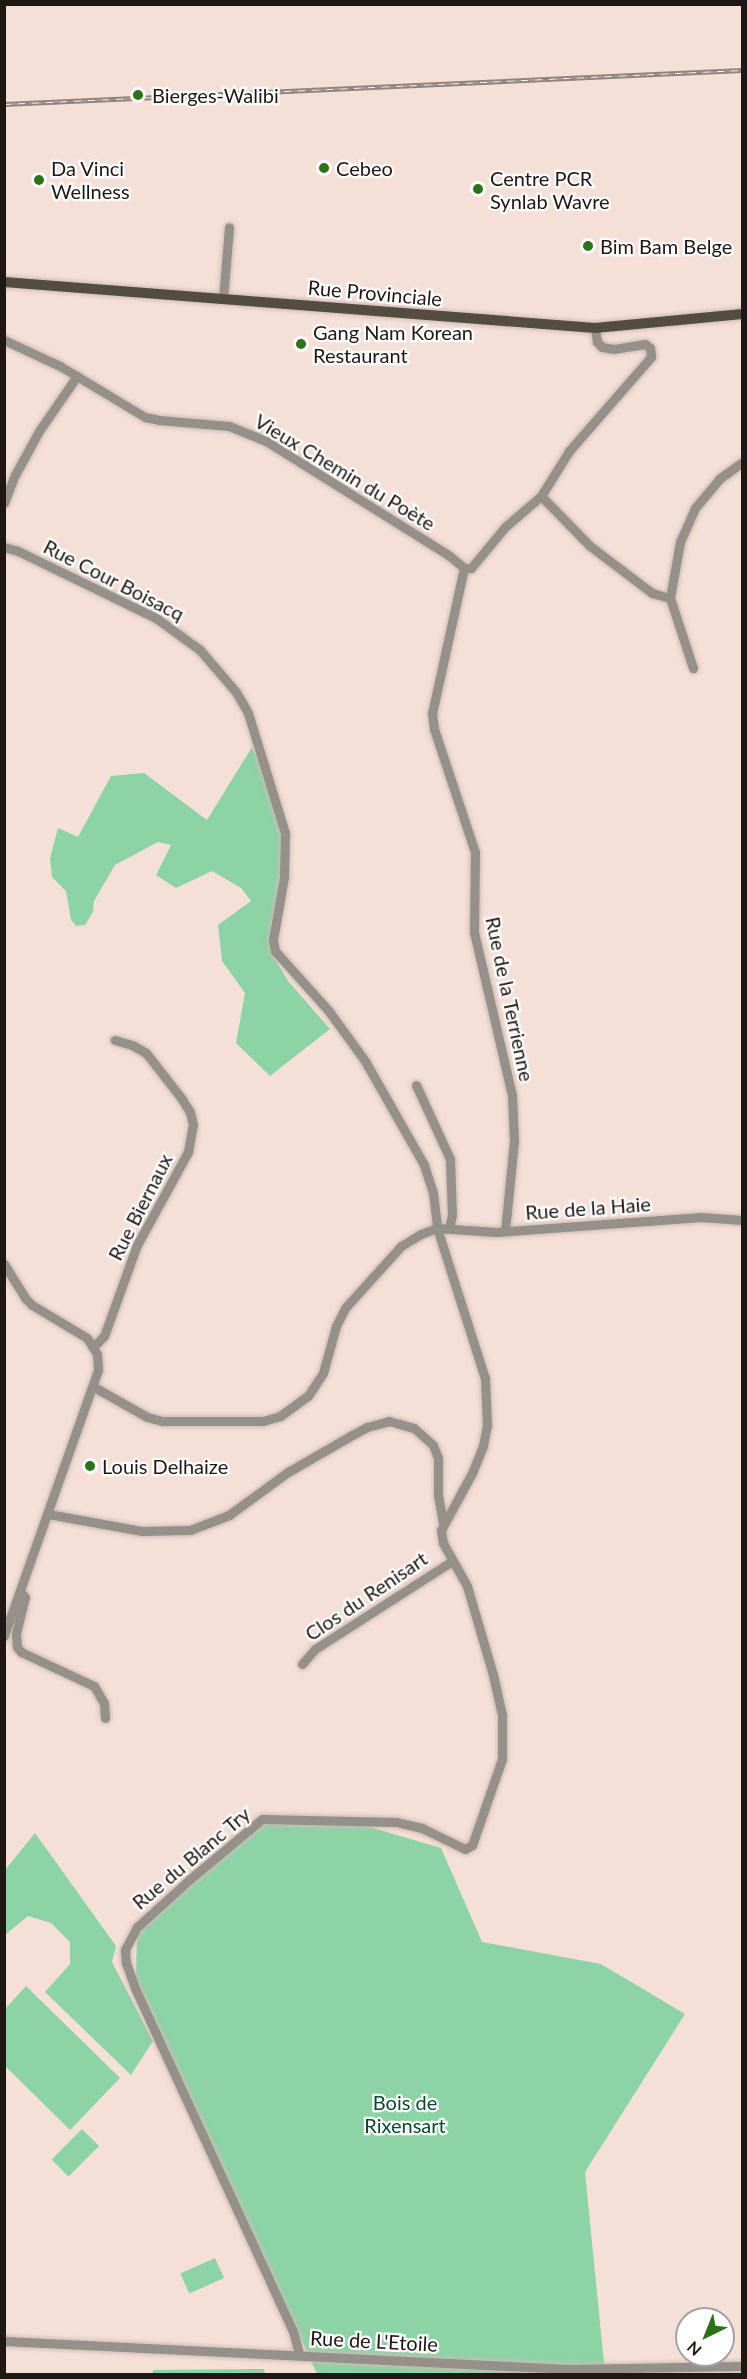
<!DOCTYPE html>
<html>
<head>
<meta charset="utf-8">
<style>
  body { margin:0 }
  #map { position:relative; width:747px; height:2379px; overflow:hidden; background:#f5e0d8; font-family:Lato,sans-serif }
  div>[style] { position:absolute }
  .green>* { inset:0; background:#8cd3a6; transform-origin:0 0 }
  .roads { filter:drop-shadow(0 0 2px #cebcb5) drop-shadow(0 0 2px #cebcb5) }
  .minor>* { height:9px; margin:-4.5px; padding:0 4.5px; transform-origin:4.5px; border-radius:4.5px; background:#959089 }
  .major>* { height:10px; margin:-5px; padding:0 5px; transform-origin:5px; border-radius:5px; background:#544c40 }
  .rail>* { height:4.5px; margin-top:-2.25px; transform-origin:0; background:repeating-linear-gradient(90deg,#fff 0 7px,#92837e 0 14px); box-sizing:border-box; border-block:2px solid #92837e }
  .dots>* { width:16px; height:16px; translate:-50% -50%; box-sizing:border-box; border:3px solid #fff; border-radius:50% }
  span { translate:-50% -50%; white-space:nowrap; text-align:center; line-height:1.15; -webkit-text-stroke:4.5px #fff; paint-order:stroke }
  .poi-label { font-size:20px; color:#1f1714 }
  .left { translate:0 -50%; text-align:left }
  .street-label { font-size:20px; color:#1f1714 }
  .park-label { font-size:20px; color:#074c2b }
  .frame { position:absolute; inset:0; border:6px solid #1f1714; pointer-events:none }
  .north { position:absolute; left:675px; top:2307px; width:60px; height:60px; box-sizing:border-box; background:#fff; border:2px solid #a5a2a1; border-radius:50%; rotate:223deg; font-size:16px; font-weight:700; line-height:24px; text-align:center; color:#1f1714 }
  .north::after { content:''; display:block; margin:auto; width:21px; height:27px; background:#2a7317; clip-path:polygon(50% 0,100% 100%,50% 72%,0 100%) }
</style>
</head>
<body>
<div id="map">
  <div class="green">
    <div style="clip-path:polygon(252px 747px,273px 791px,284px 829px,284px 879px,272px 954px,288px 981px,330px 1029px,270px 1076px,236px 1043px,245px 993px,222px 961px,218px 925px,251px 901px,241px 888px,212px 871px,176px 888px,156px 875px,171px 845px,158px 842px,115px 865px,94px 901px,93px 912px,85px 925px,76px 926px,71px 920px,66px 891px,52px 877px,50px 858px,58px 828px,78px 837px,111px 776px,144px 773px,207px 820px)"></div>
    <div style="clip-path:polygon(267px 1817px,370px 1827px,441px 1848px,482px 1942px,601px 1964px,685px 2014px,585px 2172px,605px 2373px,742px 2374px,317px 2374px,136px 1977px,137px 1930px)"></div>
    <div style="clip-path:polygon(35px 1833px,116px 1946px,112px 1962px,153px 2041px,131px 2075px,45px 1992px,70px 1964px,70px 1942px,51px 1923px,28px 1916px,5px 1935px,5px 1870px)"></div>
    <div style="clip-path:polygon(26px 1986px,120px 2078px,70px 2130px,5px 2066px,5px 2009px)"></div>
    <div style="left:82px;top:2129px;width:24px;height:43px;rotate:45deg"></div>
    <div style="left:215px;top:2258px;width:22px;height:38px;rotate:66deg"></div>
    <div style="clip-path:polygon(264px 2369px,265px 2374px,152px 2374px,153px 2370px)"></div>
  </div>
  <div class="roads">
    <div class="minor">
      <div style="left:223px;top:299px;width:72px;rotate:-85.2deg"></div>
      <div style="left:4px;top:340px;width:62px;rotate:24.9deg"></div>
      <div style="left:60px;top:366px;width:99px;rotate:31deg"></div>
      <div style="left:145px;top:417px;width:14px;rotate:12deg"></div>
      <div style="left:159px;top:420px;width:70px;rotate:4.9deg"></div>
      <div style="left:229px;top:426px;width:40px;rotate:22deg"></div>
      <div style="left:266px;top:441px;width:213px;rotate:32deg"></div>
      <div style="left:447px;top:554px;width:22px;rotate:39deg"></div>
      <div style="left:541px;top:496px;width:70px;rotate:45.6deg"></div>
      <div style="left:590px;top:546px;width:78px;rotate:37.2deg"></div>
      <div style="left:652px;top:593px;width:19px;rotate:16deg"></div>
      <div style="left:670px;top:598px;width:74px;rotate:71.8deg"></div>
      <div style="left:4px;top:503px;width:30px;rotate:-69deg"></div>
      <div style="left:15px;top:475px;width:50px;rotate:-61.4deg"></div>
      <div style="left:39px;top:431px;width:67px;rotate:-55.4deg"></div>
      <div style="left:4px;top:547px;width:15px;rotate:16deg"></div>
      <div style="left:18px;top:551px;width:153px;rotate:25.9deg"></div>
      <div style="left:156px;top:618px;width:54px;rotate:36deg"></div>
      <div style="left:200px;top:650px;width:55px;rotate:49.4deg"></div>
      <div style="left:236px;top:692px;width:24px;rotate:60deg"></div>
      <div style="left:248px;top:713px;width:126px;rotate:72.9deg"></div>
      <div style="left:285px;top:833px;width:44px;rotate:91.3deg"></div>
      <div style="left:284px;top:877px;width:64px;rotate:99.9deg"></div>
      <div style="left:273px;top:940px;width:11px;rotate:80deg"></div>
      <div style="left:275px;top:951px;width:79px;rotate:48.1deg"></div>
      <div style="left:328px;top:1010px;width:63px;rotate:54deg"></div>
      <div style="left:365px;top:1061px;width:120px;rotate:60.4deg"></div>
      <div style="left:424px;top:1165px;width:29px;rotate:72deg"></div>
      <div style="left:433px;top:1193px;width:35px;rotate:83deg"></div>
      <div style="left:437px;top:1228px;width:157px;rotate:72.3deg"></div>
      <div style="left:485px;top:1378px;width:47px;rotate:87.6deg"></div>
      <div style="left:487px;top:1425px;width:21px;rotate:101deg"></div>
      <div style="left:483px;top:1446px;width:29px;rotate:112deg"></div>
      <div style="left:472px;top:1473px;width:65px;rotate:118.5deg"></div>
      <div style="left:441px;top:1530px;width:13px;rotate:81deg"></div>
      <div style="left:443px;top:1543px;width:49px;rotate:60.8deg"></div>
      <div style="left:467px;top:1586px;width:93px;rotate:73.7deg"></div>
      <div style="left:493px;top:1675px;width:41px;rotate:77.3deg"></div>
      <div style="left:502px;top:1715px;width:44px;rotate:90deg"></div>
      <div style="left:502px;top:1759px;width:91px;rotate:109.2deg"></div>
      <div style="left:472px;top:1845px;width:8px;rotate:150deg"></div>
      <div style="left:465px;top:1849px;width:48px;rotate:-154deg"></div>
      <div style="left:422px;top:1828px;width:27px;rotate:-167deg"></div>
      <div style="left:396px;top:1822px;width:134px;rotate:-178.7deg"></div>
      <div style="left:262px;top:1819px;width:94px;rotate:140.2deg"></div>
      <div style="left:190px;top:1879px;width:72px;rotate:137.8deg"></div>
      <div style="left:137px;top:1927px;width:26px;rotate:118deg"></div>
      <div style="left:125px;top:1950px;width:13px;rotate:86deg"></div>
      <div style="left:126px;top:1963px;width:27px;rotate:70deg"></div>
      <div style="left:135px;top:1988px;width:378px;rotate:65.3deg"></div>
      <div style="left:293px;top:2331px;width:24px;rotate:75deg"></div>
      <div style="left:464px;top:568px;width:148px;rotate:102.4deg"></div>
      <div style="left:432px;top:713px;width:16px;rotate:83deg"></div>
      <div style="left:434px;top:729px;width:130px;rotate:71.6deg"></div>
      <div style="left:475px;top:852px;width:80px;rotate:90.7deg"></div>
      <div style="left:474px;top:932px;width:167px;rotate:76.9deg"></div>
      <div style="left:512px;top:1095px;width:46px;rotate:87.5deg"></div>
      <div style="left:514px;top:1141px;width:90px;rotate:95.7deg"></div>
      <div style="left:464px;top:568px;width:7px"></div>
      <div style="left:471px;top:568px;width:53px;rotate:-50.3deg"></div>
      <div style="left:505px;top:527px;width:48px;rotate:-40.7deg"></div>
      <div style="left:541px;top:496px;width:53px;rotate:-58.1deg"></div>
      <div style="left:569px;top:451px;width:125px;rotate:-48.9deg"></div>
      <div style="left:651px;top:357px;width:9px;rotate:-96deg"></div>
      <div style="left:650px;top:348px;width:6px;rotate:-141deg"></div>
      <div style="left:645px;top:344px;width:31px;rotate:171deg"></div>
      <div style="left:614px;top:349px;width:12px;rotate:-171deg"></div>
      <div style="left:602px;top:347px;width:7px;rotate:-135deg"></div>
      <div style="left:597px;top:342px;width:14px;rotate:-98deg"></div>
      <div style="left:670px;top:598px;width:57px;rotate:-79.9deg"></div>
      <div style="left:680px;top:542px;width:37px;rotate:-66deg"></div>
      <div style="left:695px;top:508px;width:38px;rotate:-50deg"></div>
      <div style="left:719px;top:479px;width:27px;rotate:-36deg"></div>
      <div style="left:416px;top:1085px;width:81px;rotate:65.3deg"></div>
      <div style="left:450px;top:1159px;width:56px;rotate:88deg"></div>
      <div style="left:452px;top:1215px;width:13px;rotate:103deg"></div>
      <div style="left:4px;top:1264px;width:40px;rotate:58deg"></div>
      <div style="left:25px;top:1298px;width:10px;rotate:45deg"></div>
      <div style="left:32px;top:1305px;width:64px;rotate:31deg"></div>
      <div style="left:87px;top:1338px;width:19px;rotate:58deg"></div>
      <div style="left:97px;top:1354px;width:16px;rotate:86deg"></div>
      <div style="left:98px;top:1370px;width:282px;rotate:109.5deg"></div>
      <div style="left:94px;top:1346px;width:14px;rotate:-45deg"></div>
      <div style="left:104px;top:1336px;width:97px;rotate:-70.1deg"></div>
      <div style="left:137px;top:1245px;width:106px;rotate:-61.3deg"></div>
      <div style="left:188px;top:1152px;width:27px;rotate:-80deg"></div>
      <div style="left:193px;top:1125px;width:13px;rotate:-103deg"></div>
      <div style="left:190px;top:1112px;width:15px;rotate:-122deg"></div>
      <div style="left:182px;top:1099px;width:58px;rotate:-128deg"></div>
      <div style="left:146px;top:1053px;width:16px;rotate:-150deg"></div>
      <div style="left:132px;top:1045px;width:18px;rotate:-164deg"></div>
      <div style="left:94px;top:1387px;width:61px;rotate:29.5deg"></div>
      <div style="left:147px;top:1417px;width:16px;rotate:15deg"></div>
      <div style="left:162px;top:1421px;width:101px"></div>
      <div style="left:263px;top:1421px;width:18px;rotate:-16deg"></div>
      <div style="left:280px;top:1416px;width:34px;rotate:-36deg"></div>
      <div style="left:308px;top:1396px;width:27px;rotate:-57deg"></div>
      <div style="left:323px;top:1373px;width:49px;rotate:-74.5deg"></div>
      <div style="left:336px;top:1326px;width:20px;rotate:-63deg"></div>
      <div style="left:345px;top:1308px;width:84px;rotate:-47.9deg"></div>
      <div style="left:401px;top:1246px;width:23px;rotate:-31deg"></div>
      <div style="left:421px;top:1234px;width:17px;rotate:-21deg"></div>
      <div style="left:437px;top:1228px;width:59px;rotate:3.9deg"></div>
      <div style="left:496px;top:1232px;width:206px;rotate:-4.2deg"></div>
      <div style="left:701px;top:1217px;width:41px;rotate:4.2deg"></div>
      <div style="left:48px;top:1514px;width:96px;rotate:10.3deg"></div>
      <div style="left:142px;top:1531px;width:48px;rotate:-1.2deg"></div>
      <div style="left:190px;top:1530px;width:42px;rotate:-21deg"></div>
      <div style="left:229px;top:1515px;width:73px;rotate:-36.1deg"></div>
      <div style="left:288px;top:1472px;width:74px;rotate:-30deg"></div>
      <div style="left:352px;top:1435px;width:17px;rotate:-28deg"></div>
      <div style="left:367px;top:1427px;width:23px;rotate:-15deg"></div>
      <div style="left:389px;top:1421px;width:26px;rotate:16deg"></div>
      <div style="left:414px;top:1428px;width:25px;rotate:42deg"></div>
      <div style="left:433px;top:1445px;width:14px;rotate:69deg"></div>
      <div style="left:438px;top:1458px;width:37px;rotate:90deg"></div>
      <div style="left:438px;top:1495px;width:27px;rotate:80deg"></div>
      <div style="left:20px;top:1592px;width:7px;rotate:45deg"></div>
      <div style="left:25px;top:1597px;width:38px;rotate:104deg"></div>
      <div style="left:16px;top:1634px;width:13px;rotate:86deg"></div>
      <div style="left:17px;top:1647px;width:6px;rotate:51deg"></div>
      <div style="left:21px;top:1652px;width:81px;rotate:25deg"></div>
      <div style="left:94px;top:1686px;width:20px;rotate:60deg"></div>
      <div style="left:104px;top:1703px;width:15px;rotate:86deg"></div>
      <div style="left:302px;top:1664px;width:20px;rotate:-49deg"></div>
      <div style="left:315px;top:1649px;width:163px;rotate:-32.7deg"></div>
      <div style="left:4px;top:2341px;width:565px;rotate:2.84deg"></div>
      <div style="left:568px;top:2369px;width:174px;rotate:-1deg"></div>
    </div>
    <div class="major">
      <div style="left:4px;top:282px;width:593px;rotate:4.45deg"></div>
      <div style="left:595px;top:328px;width:148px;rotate:-5.4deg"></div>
    </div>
  </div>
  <div class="rail">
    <div style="left:4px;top:104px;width:739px;rotate:-2.64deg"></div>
  </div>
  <div class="dots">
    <div style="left:138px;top:95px;background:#2a7317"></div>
    <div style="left:324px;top:168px;background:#2a7317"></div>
    <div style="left:39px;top:180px;background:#2a7317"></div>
    <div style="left:478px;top:189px;background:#2a7317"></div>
    <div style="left:588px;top:246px;background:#2a7317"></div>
    <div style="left:301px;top:344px;background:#2a7317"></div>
    <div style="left:90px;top:1466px;background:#2a7317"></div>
  </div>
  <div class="poi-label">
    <span class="left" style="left:152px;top:95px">Bierges-Walibi</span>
    <span class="left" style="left:51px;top:180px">Da Vinci<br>Wellness</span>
    <span class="left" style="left:336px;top:168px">Cebeo</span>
    <span class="left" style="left:490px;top:190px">Centre PCR<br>Synlab Wavre</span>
    <span class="left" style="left:600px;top:246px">Bim Bam Belge</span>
    <span class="left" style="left:313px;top:344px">Gang Nam Korean<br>Restaurant</span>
    <span class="left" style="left:102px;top:1466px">Louis Delhaize</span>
  </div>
  <div class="street-label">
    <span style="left:375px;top:293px;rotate:5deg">Rue Provinciale</span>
    <span style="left:345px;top:472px;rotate:31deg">Vieux Chemin du Poète</span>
    <span style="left:114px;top:580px;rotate:27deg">Rue Cour Boisacq</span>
    <span style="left:510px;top:999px;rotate:78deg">Rue de la Terrienne</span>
    <span style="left:140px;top:1207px;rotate:-63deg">Rue Biernaux</span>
    <span style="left:588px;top:1208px;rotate:-4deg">Rue de la Haie</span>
    <span style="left:366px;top:1596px;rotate:-34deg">Clos du Renisart</span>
    <span style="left:191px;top:1858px;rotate:-40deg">Rue du Blanc Try</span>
    <span style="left:374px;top:2341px;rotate:3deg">Rue de L'Etoile</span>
  </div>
  <div class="park-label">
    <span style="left:405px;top:2114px">Bois de<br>Rixensart</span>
  </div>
  <div class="frame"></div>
  <div class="north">N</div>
</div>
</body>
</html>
